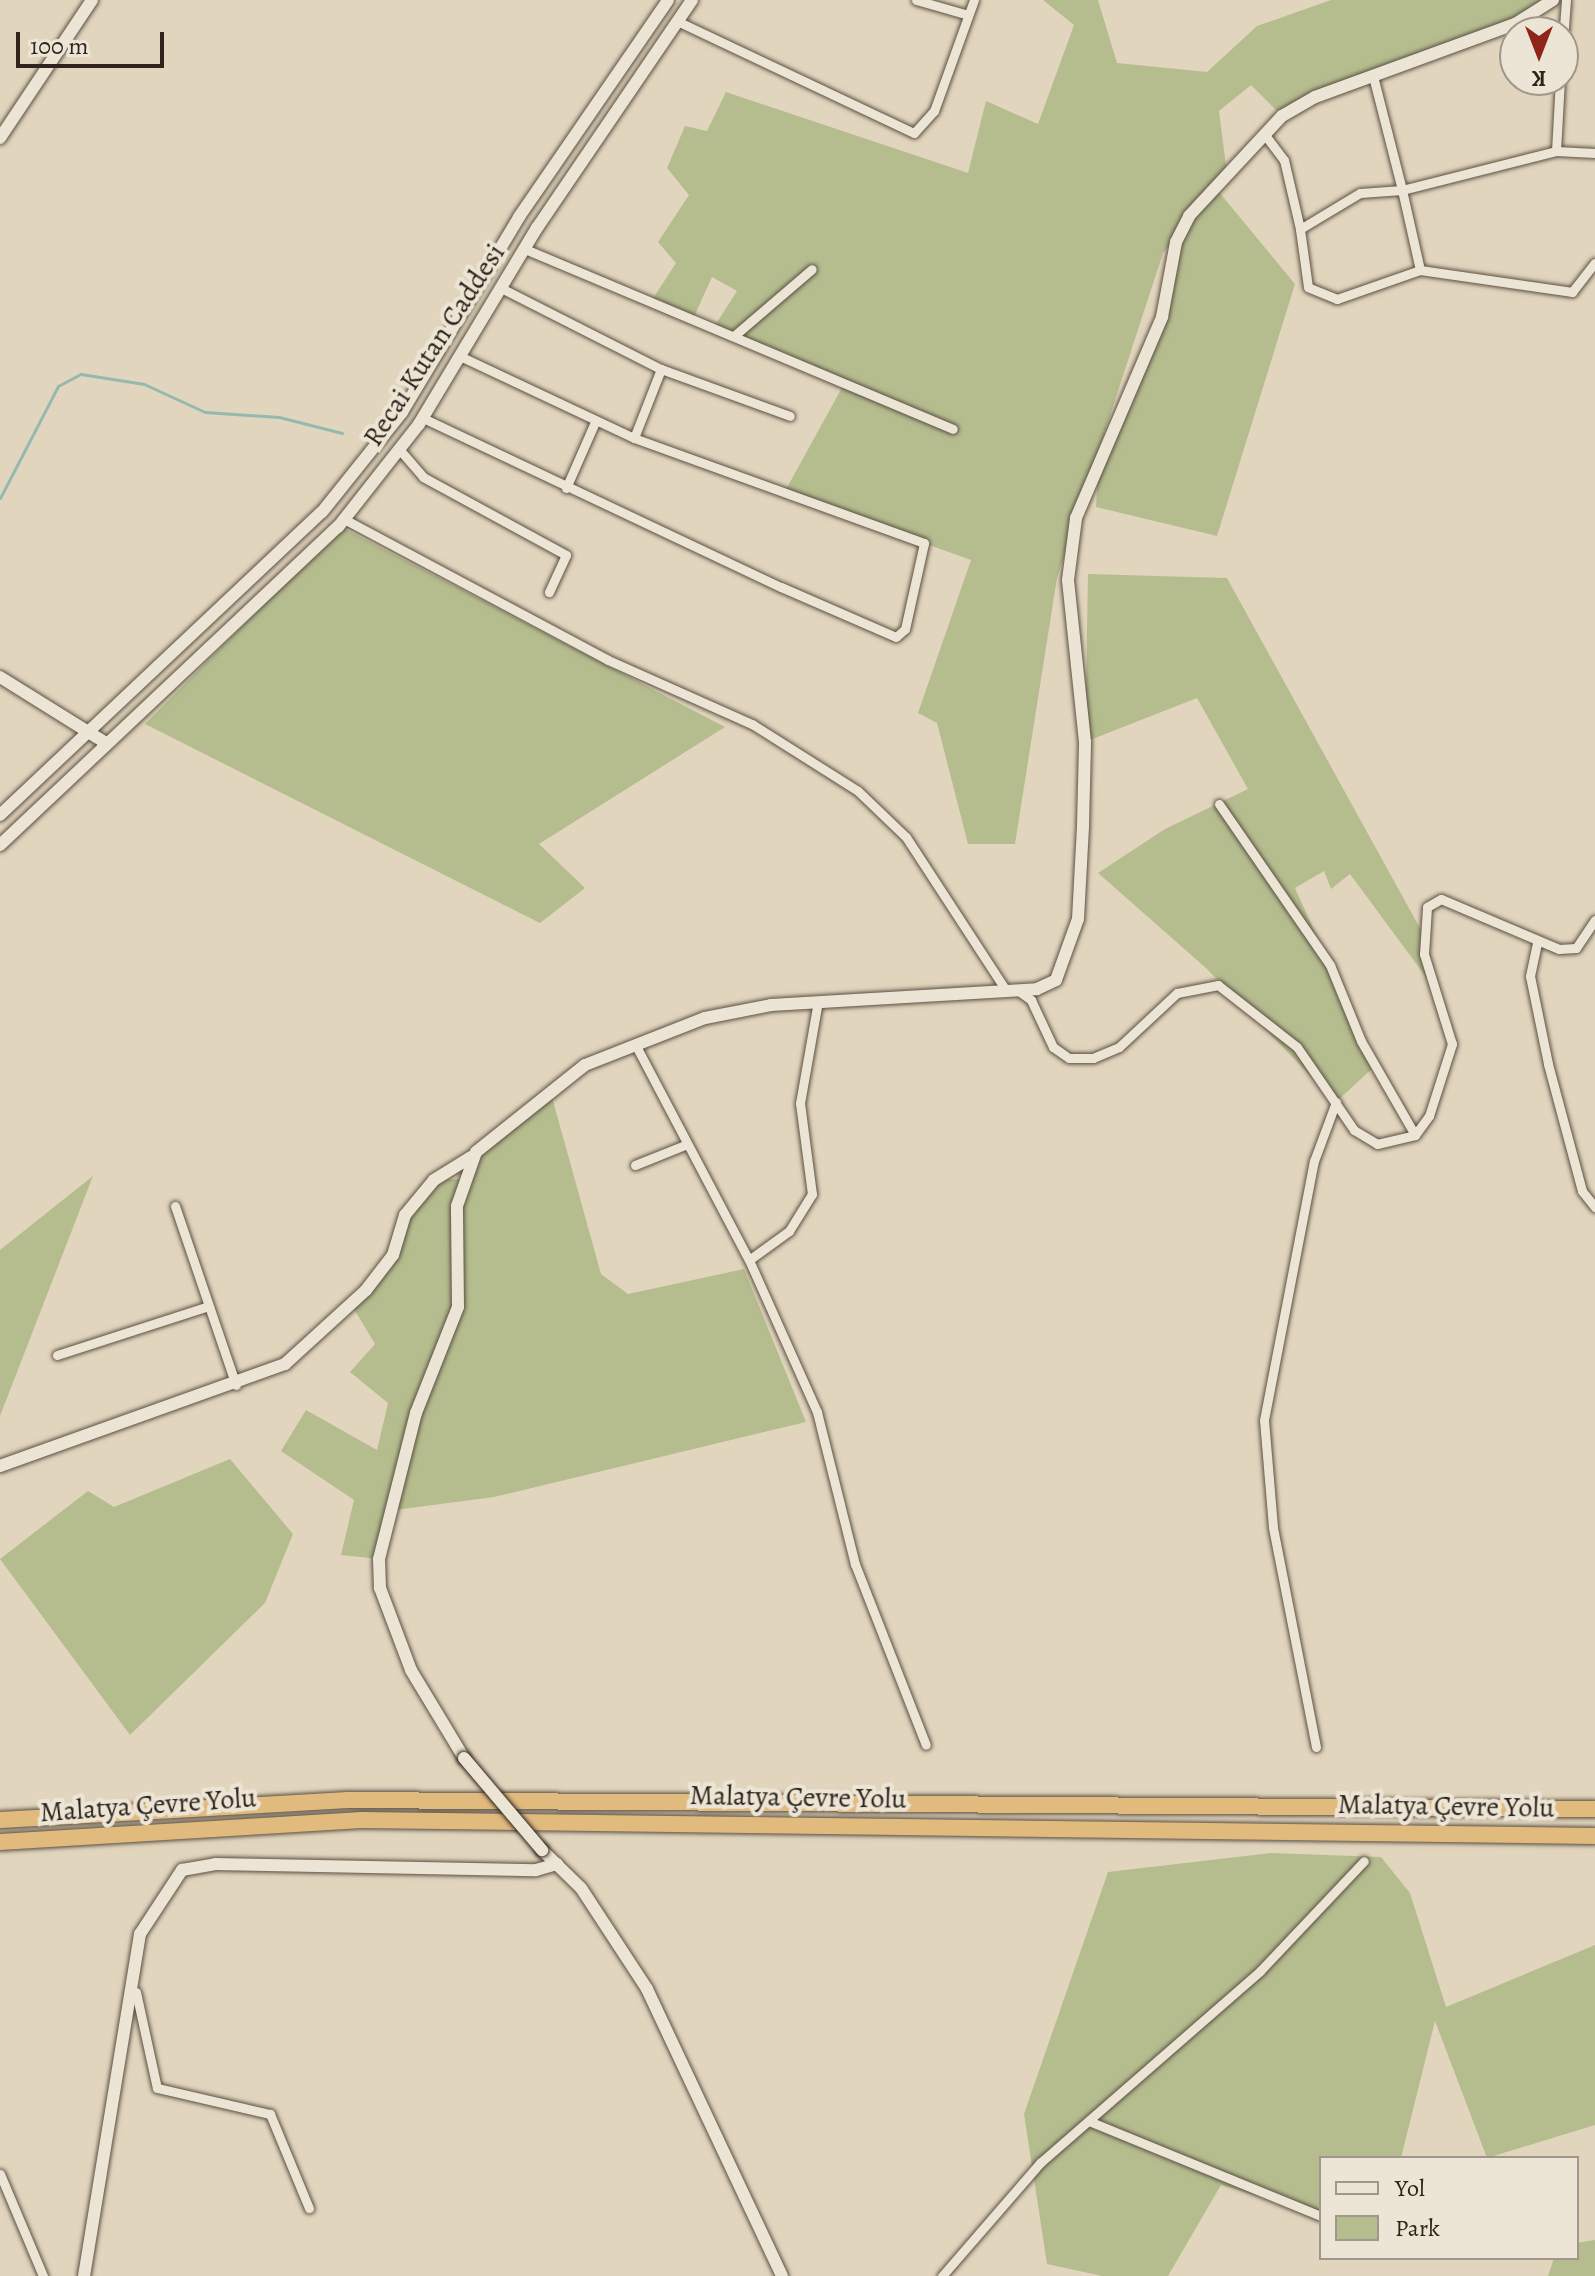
<!DOCTYPE html>
<html>
<head>
<meta charset="utf-8">
<style>
  body { margin:0 }
  #map { position:relative; width:1595px; height:2276px; overflow:hidden; background:#e2d5bd; font-family:Alegreya,serif }
  div>[style] { position:absolute }
  .green>* { inset:0; background:#b5bd8f }
  .stream>* { height:3px; margin:-1.5px; padding:0 1.5px; transform-origin:1.5px; border-radius:1.5px; background:#95b9ae }
  .roads { filter:drop-shadow(0 0 2px #5b5044) drop-shadow(0 0 2px #5b5044) }
  .street>* { height:9px; margin:-4.5px; padding:0 4.5px; transform-origin:4.5px; border-radius:4.5px; background:#ece4d4 }
  .secondary>* { height:12px; margin:-6px; padding:0 6px; transform-origin:6px; border-radius:6px; background:#ece4d4 }
  .highway>* { height:16px; margin:-8px; padding:0 8px; transform-origin:8px; border-radius:8px; background:#e1ba7e }
  .bridges { filter:drop-shadow(0 0 2px #2e241c) drop-shadow(0 0 2px #2e241c) }
  .secondary-bridge>* { height:12px; margin:-6px; padding:0 6px; transform-origin:6px; border-radius:6px; background:#ece4d4 }
  span { translate:-50% -50%; white-space:nowrap; text-align:center; line-height:1.15; -webkit-text-stroke:8px #ece4d4; paint-order:stroke }
  .street-label { font-size:28px; color:#2e241c }
  .legend { position:absolute; left:1319px; top:2156px; width:260px; height:104px; box-sizing:border-box; background:#ece4d4; border:2px solid #a0978a; margin:0; padding:10px 14px; list-style:none; font-size:24px; color:#2e241c }
  .legend li { display:flex; align-items:center; gap:16px; height:40px }
  .legend b { width:40px; border:2px solid #a0978a }
  .north { position:absolute; left:1499px; top:16px; width:80px; height:80px; box-sizing:border-box; background:#ece4d4; border:2px solid #a0978a; border-radius:50%; rotate:180deg; font-size:22px; font-weight:700; line-height:32px; text-align:center; color:#2e241c }
  .north::after { content:''; display:block; margin:auto; width:28px; height:36px; background:#8f2418; clip-path:polygon(50% 0,100% 100%,50% 72%,0 100%) }
  .scale { position:absolute; left:16px; top:32px; width:148px; height:36px; box-sizing:border-box; border:4px solid #2e241c; border-top:0; padding-left:10px; font-size:24px; line-height:28px; white-space:nowrap; color:#2e241c; -webkit-text-stroke:6px #ece4d4; paint-order:stroke }
</style>
</head>
<body>
<div id="map">
  <div class="green">
    <div style="clip-path:polygon(1043px 0,1098px 0,1117px 63px,1207px 72px,1257px 26px,1331px 0,1545px 0,1532px 14px,1282px 116px,1251px 85px,1219px 111px,1228px 181px,1219px 192px,1295px 284px,1217px 536px,1096px 507px,1099px 454px,1158px 330px,1184px 229px,1163px 253px,1057px 578px,1015px 844px,968px 844px,937px 723px,918px 713px,971px 560px,784px 493px,844px 384px,714px 327px,737px 291px,712px 277px,693px 319px,650px 303px,676px 263px,658px 242px,689px 195px,667px 168px,685px 126px,707px 131px,726px 92px,968px 173px,986px 101px,1038px 124px,1074px 25px)"></div>
    <div style="clip-path:polygon(341px 527px,725px 727px,539px 844px,585px 888px,540px 923px,145px 724px)"></div>
    <div style="clip-path:polygon(1088px 574px,1227px 578px,1421px 930px,1440px 996px,1350px 874px,1331px 889px,1324px 871px,1295px 888px,1375px 1066px,1336px 1102px,1206px 968px,1098px 873px,1165px 829px,1248px 789px,1197px 698px,1085px 742px)"></div>
    <div style="clip-path:polygon(550px 1090px,601px 1274px,628px 1294px,744px 1269px,806px 1422px,494px 1497px,395px 1510px,379px 1559px,341px 1555px,354px 1500px,281px 1451px,306px 1410px,377px 1450px,388px 1403px,350px 1372px,375px 1344px,351px 1304px,393px 1255px,405px 1215px,434px 1180px,462px 1179px,476px 1152px)"></div>
    <div style="clip-path:polygon(93px 1176px,0 1416px,0 1250px)"></div>
    <div style="clip-path:polygon(230px 1459px,293px 1534px,265px 1603px,130px 1735px,0 1559px,88px 1491px,114px 1507px)"></div>
    <div style="clip-path:polygon(1271px 1853px,1381px 1857px,1410px 1893px,1446px 2007px,1595px 1945px,1595px 2125px,1487px 2158px,1435px 2021px,1401px 2158px,1321px 2158px,1321px 2215px,1221px 2185px,1168px 2276px,1102px 2276px,1047px 2264px,1024px 2114px,1108px 1872px)"></div>
    <div style="clip-path:polygon(1595px 2240px,1595px 2276px,1548px 2276px,1554px 2258px,1577px 2258px,1577px 2243px)"></div>
  </div>
  <div class="stream">
    <div style="left:0;top:498px;width:126px;rotate:-62.6deg"></div>
    <div style="left:58px;top:386px;width:26px;rotate:-28deg"></div>
    <div style="left:81px;top:374px;width:64px;rotate:9deg"></div>
    <div style="left:144px;top:384px;width:67px;rotate:24.7deg"></div>
    <div style="left:205px;top:412px;width:74px;rotate:3.9deg"></div>
    <div style="left:279px;top:417px;width:65px;rotate:14.3deg"></div>
  </div>
  <div class="roads">
    <div class="street">
      <div style="left:916px;top:0;width:51px;rotate:15.9deg"></div>
      <div style="left:677px;top:21px;width:262px;rotate:25.3deg"></div>
      <div style="left:914px;top:133px;width:30px;rotate:-48deg"></div>
      <div style="left:934px;top:111px;width:118px;rotate:-70.2deg"></div>
      <div style="left:1563px;top:40px;width:40px;rotate:-85.7deg"></div>
      <div style="left:1373px;top:76px;width:118px;rotate:75.7deg"></div>
      <div style="left:1402px;top:190px;width:159px;rotate:-14.2deg"></div>
      <div style="left:1556px;top:151px;width:71px;rotate:-86.8deg"></div>
      <div style="left:1265px;top:135px;width:31px;rotate:53deg"></div>
      <div style="left:1284px;top:160px;width:71px;rotate:76.9deg"></div>
      <div style="left:1556px;top:151px;width:39px;rotate:3deg"></div>
      <div style="left:1402px;top:190px;width:82px;rotate:77.3deg"></div>
      <div style="left:1420px;top:270px;width:88px;rotate:160.7deg"></div>
      <div style="left:1337px;top:299px;width:31px;rotate:-158deg"></div>
      <div style="left:1308px;top:287px;width:59px;rotate:-97.9deg"></div>
      <div style="left:1300px;top:229px;width:70px;rotate:-31deg"></div>
      <div style="left:1360px;top:193px;width:42px;rotate:-4.1deg"></div>
      <div style="left:525px;top:249px;width:464px;rotate:22.8deg"></div>
      <div style="left:1420px;top:270px;width:154px;rotate:8.2deg"></div>
      <div style="left:1572px;top:292px;width:37px;rotate:-52deg"></div>
      <div style="left:501px;top:288px;width:179px;rotate:26.9deg"></div>
      <div style="left:661px;top:369px;width:74px;rotate:111.4deg"></div>
      <div style="left:735px;top:335px;width:101px;rotate:-40.6deg"></div>
      <div style="left:661px;top:369px;width:137px;rotate:20deg"></div>
      <div style="left:423px;top:418px;width:396px;rotate:25.3deg"></div>
      <div style="left:781px;top:587px;width:125px;rotate:23.5deg"></div>
      <div style="left:896px;top:637px;width:12px;rotate:-42deg"></div>
      <div style="left:905px;top:629px;width:88px;rotate:-77.5deg"></div>
      <div style="left:924px;top:543px;width:308px;rotate:-160.1deg"></div>
      <div style="left:634px;top:438px;width:192px;rotate:-154.8deg"></div>
      <div style="left:399px;top:449px;width:37px;rotate:49deg"></div>
      <div style="left:423px;top:477px;width:163px;rotate:28.6deg"></div>
      <div style="left:566px;top:555px;width:41px;rotate:114.7deg"></div>
      <div style="left:566px;top:488px;width:72px;rotate:-66.3deg"></div>
      <div style="left:344px;top:519px;width:299px;rotate:28.1deg"></div>
      <div style="left:608px;top:660px;width:158px;rotate:24deg"></div>
      <div style="left:752px;top:724px;width:125px;rotate:32.3deg"></div>
      <div style="left:858px;top:791px;width:66px;rotate:43.8deg"></div>
      <div style="left:906px;top:837px;width:181px;rotate:56.9deg"></div>
      <div style="left:1219px;top:804px;width:196px;rotate:55.4deg"></div>
      <div style="left:1330px;top:965px;width:82px;rotate:67.8deg"></div>
      <div style="left:1361px;top:1041px;width:108px;rotate:60.1deg"></div>
      <div style="left:1537px;top:943px;width:34px;rotate:102deg"></div>
      <div style="left:1530px;top:976px;width:90px;rotate:78.4deg"></div>
      <div style="left:1548px;top:1064px;width:131px;rotate:75deg"></div>
      <div style="left:1582px;top:1191px;width:21px;rotate:51deg"></div>
      <div style="left:1016px;top:989px;width:19px;rotate:36deg"></div>
      <div style="left:1031px;top:1000px;width:52px;rotate:64.9deg"></div>
      <div style="left:1053px;top:1047px;width:19px;rotate:35deg"></div>
      <div style="left:1069px;top:1058px;width:24px"></div>
      <div style="left:1093px;top:1058px;width:28px;rotate:-23deg"></div>
      <div style="left:1119px;top:1047px;width:79px;rotate:-43deg"></div>
      <div style="left:1177px;top:993px;width:42px;rotate:-11deg"></div>
      <div style="left:1218px;top:985px;width:100px;rotate:38.1deg"></div>
      <div style="left:1297px;top:1047px;width:101px;rotate:55.5deg"></div>
      <div style="left:1354px;top:1130px;width:27px;rotate:31deg"></div>
      <div style="left:1377px;top:1144px;width:39px;rotate:-13deg"></div>
      <div style="left:1415px;top:1135px;width:24px;rotate:-54deg"></div>
      <div style="left:1429px;top:1116px;width:76px;rotate:-72.3deg"></div>
      <div style="left:1452px;top:1044px;width:94px;rotate:-107.3deg"></div>
      <div style="left:1424px;top:954px;width:47px;rotate:-86.3deg"></div>
      <div style="left:1427px;top:907px;width:16px;rotate:-30deg"></div>
      <div style="left:1441px;top:899px;width:128px;rotate:23deg"></div>
      <div style="left:1559px;top:949px;width:17px;rotate:-3deg"></div>
      <div style="left:1576px;top:948px;width:34px;rotate:-56deg"></div>
      <div style="left:818px;top:1001px;width:104px;rotate:100deg"></div>
      <div style="left:800px;top:1103px;width:92px;rotate:82.5deg"></div>
      <div style="left:812px;top:1194px;width:44px;rotate:121.9deg"></div>
      <div style="left:789px;top:1231px;width:49px;rotate:144.1deg"></div>
      <div style="left:749px;top:1260px;width:167px;rotate:65.9deg"></div>
      <div style="left:817px;top:1412px;width:157px;rotate:76deg"></div>
      <div style="left:855px;top:1564px;width:194px;rotate:68.6deg"></div>
      <div style="left:635px;top:1044px;width:244px;rotate:62.2deg"></div>
      <div style="left:635px;top:1165px;width:54px;rotate:-21.8deg"></div>
      <div style="left:175px;top:1206px;width:189px;rotate:71.2deg"></div>
      <div style="left:57px;top:1355px;width:157px;rotate:-17.9deg"></div>
      <div style="left:1316px;top:1747px;width:224px;rotate:-101.1deg"></div>
      <div style="left:1273px;top:1527px;width:107px;rotate:-94.8deg"></div>
      <div style="left:1264px;top:1420px;width:264px;rotate:-79.1deg"></div>
      <div style="left:1314px;top:1161px;width:63px;rotate:-69.6deg"></div>
      <div style="left:136px;top:1992px;width:98px;rotate:77.7deg"></div>
      <div style="left:157px;top:2088px;width:116px;rotate:13deg"></div>
      <div style="left:270px;top:2114px;width:102px;rotate:67.5deg"></div>
      <div style="left:1089px;top:2121px;width:251px;rotate:22.3deg"></div>
      <div style="left:0;top:2174px;width:111px;rotate:67.1deg"></div>
      <div style="left:942px;top:2276px;width:150px;rotate:-49.1deg"></div>
      <div style="left:1040px;top:2163px;width:292px;rotate:-41.1deg"></div>
      <div style="left:1260px;top:1971px;width:151px;rotate:-46.6deg"></div>
    </div>
    <div class="secondary">
      <div style="left:0;top:138px;width:166px;rotate:-56.3deg"></div>
      <div style="left:0;top:677px;width:125px;rotate:31.9deg"></div>
      <div style="left:0;top:815px;width:442px;rotate:-43.3deg"></div>
      <div style="left:322px;top:512px;width:128px;rotate:-51.3deg"></div>
      <div style="left:402px;top:412px;width:227px;rotate:-59deg"></div>
      <div style="left:519px;top:217px;width:263px;rotate:-55.5deg"></div>
      <div style="left:0;top:845px;width:464px;rotate:-43.3deg"></div>
      <div style="left:338px;top:527px;width:131px;rotate:-51.8deg"></div>
      <div style="left:419px;top:424px;width:229px;rotate:-59deg"></div>
      <div style="left:537px;top:228px;width:276px;rotate:-55.8deg"></div>
      <div style="left:0;top:1466px;width:303px;rotate:-19.7deg"></div>
      <div style="left:285px;top:1364px;width:110px;rotate:-42.4deg"></div>
      <div style="left:366px;top:1290px;width:44px;rotate:-52.4deg"></div>
      <div style="left:393px;top:1255px;width:42px;rotate:-73.3deg"></div>
      <div style="left:405px;top:1215px;width:45px;rotate:-50.4deg"></div>
      <div style="left:434px;top:1180px;width:44px;rotate:-31.9deg"></div>
      <div style="left:464px;top:1758px;width:103px;rotate:-121.1deg"></div>
      <div style="left:411px;top:1670px;width:88px;rotate:-110.7deg"></div>
      <div style="left:380px;top:1588px;width:29px;rotate:-92deg"></div>
      <div style="left:379px;top:1559px;width:151px;rotate:-75.8deg"></div>
      <div style="left:416px;top:1413px;width:114px;rotate:-68.4deg"></div>
      <div style="left:458px;top:1307px;width:101px;rotate:-90.6deg"></div>
      <div style="left:457px;top:1206px;width:57px;rotate:-70.6deg"></div>
      <div style="left:476px;top:1152px;width:139px;rotate:-38.6deg"></div>
      <div style="left:585px;top:1065px;width:129px;rotate:-21.4deg"></div>
      <div style="left:705px;top:1018px;width:67px;rotate:-11.1deg"></div>
      <div style="left:771px;top:1005px;width:266px;rotate:-3.4deg"></div>
      <div style="left:1037px;top:989px;width:21px;rotate:-25deg"></div>
      <div style="left:1056px;top:980px;width:65px;rotate:-70.2deg"></div>
      <div style="left:1078px;top:919px;width:93px;rotate:-86.9deg"></div>
      <div style="left:1083px;top:826px;width:84px;rotate:-88.6deg"></div>
      <div style="left:1085px;top:742px;width:163px;rotate:-96deg"></div>
      <div style="left:1068px;top:580px;width:63px;rotate:-82.6deg"></div>
      <div style="left:1076px;top:518px;width:219px;rotate:-66.8deg"></div>
      <div style="left:1162px;top:317px;width:76px;rotate:-79.4deg"></div>
      <div style="left:1176px;top:242px;width:29px;rotate:-63deg"></div>
      <div style="left:1189px;top:216px;width:137px;rotate:-47.1deg"></div>
      <div style="left:1282px;top:116px;width:38px;rotate:-30deg"></div>
      <div style="left:1315px;top:97px;width:213px;rotate:-20.1deg"></div>
      <div style="left:1515px;top:24px;width:45px;rotate:-32.3deg"></div>
      <div style="left:542px;top:1850px;width:54px;rotate:44.3deg"></div>
      <div style="left:581px;top:1888px;width:121px;rotate:56.8deg"></div>
      <div style="left:647px;top:1989px;width:317px;rotate:64.8deg"></div>
      <div style="left:84px;top:2276px;width:347px;rotate:-80.7deg"></div>
      <div style="left:140px;top:1934px;width:77px;rotate:-56.7deg"></div>
      <div style="left:182px;top:1870px;width:34px;rotate:-10deg"></div>
      <div style="left:215px;top:1864px;width:321px;rotate:1.1deg"></div>
      <div style="left:536px;top:1870px;width:22px;rotate:-16deg"></div>
    </div>
    <div class="highway">
      <div style="left:0;top:1820px;width:349px;rotate:-3.3deg"></div>
      <div style="left:348px;top:1800px;width:1247px;rotate:0.41deg"></div>
      <div style="left:0;top:1842px;width:362px;rotate:-3.5deg"></div>
      <div style="left:361px;top:1820px;width:1234px;rotate:0.74deg"></div>
    </div>
  </div>
  <div class="bridges">
    <div class="secondary-bridge">
      <div style="left:464px;top:1758px;width:121px;rotate:49.7deg"></div>
    </div>
  </div>
  <div class="street-label">
    <span style="left:434px;top:345px;rotate:-57deg">Recai Kutan Caddesi</span>
    <span style="left:798px;top:1797px;rotate:1deg">Malatya Çevre Yolu</span>
    <span style="left:148px;top:1805px;rotate:-4deg">Malatya Çevre Yolu</span>
    <span style="left:1446px;top:1806px;rotate:1deg">Malatya Çevre Yolu</span>
  </div>
  <ul class="legend">
  <li><b style="height:10px;background:#ece4d4"></b>Yol</li>
  <li><b style="height:22px;background:#b5bd8f"></b>Park</li>
  </ul>
  <div class="north">K</div>
  <div class="scale">100 m</div>
</div>
</body>
</html>
